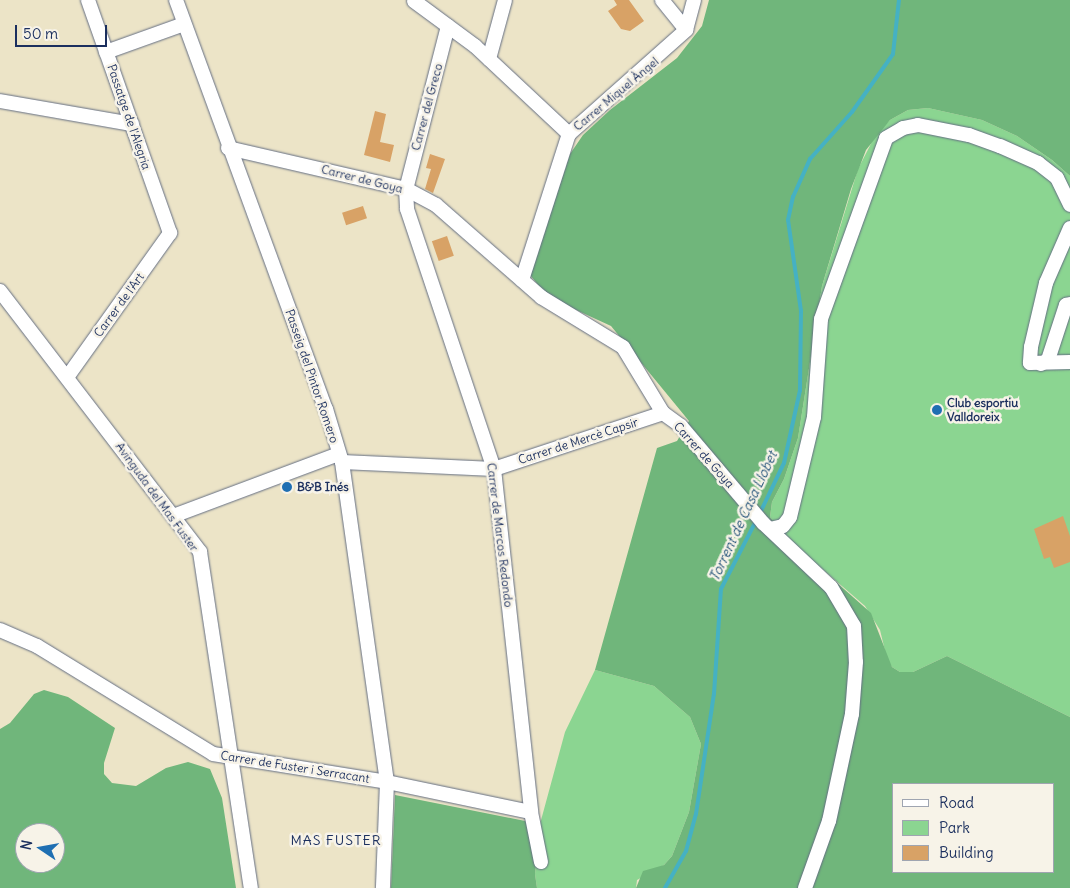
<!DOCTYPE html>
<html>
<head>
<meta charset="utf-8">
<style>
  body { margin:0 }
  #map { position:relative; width:1070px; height:888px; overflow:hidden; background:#ece4c7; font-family:Delius,sans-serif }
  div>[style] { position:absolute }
  .green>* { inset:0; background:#8bd591 }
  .forest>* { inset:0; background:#70b67b }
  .stream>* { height:4px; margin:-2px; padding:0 2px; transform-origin:2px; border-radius:2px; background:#45b1c3 }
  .building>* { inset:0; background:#d8a266; transform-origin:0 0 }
  .roads { filter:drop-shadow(0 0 1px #646e83) drop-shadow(0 0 1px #646e83) }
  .minor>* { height:14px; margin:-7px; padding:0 7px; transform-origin:7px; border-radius:7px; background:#fff }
  .dots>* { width:14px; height:14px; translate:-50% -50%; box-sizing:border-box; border:2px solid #f7f3e8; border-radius:50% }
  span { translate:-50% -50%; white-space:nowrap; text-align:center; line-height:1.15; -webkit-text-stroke:5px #f7f3e8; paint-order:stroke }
  .street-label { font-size:12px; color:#1b2f5e }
  .poi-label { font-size:12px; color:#1b2f5e; font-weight:700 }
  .left { translate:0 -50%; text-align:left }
  .water-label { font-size:14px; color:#28567c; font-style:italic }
  .neighbourhood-label { font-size:14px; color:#1b2f5e; letter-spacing:1px }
  .legend { position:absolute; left:892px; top:783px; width:162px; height:90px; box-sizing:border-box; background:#f7f3e8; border:1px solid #9fa5b1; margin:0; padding:6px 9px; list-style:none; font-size:15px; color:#1b2f5e }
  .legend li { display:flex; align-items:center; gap:10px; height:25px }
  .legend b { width:25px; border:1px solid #9fa5b1 }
  .north { position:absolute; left:15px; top:823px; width:50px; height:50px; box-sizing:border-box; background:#f7f3e8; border:1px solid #9fa5b1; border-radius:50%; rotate:282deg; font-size:14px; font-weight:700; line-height:20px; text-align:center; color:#1b2f5e }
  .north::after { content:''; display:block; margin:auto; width:18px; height:22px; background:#1f6fb2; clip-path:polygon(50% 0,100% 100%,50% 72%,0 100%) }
  .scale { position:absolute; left:15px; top:25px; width:92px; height:22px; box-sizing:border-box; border:2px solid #1b2f5e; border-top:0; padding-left:6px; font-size:15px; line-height:18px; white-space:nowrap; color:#1b2f5e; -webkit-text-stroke:4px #f7f3e8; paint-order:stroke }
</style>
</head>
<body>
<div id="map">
  <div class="green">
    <div style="clip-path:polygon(928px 108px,982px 120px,1017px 136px,1052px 160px,1070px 176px,1070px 717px,947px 656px,913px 672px,900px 672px,892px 667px,887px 659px,880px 630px,865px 606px,791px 542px,770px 517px,772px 502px,784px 479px,798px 438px,822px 286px,858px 169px,876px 134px,890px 120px,908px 110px)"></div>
    <div style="clip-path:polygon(595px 670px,654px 686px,690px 717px,701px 744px,689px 812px,672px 856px,664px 865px,637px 880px,636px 888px,537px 888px,535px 874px,540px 824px,565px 732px)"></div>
  </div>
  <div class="forest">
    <div style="clip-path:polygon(evenodd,709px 0,1070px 0,1070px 176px,1052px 160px,1017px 136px,982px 120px,928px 108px,908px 110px,890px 120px,866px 150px,851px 189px,822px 286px,798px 438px,784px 479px,772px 502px,770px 517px,791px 542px,871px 613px,892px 667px,900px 672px,913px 672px,947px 656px,1070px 717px,1070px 888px,636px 888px,643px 871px,664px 865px,672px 856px,689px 812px,701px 744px,690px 717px,654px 686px,595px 670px,657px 448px,677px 441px,689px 421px,611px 326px,548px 297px,530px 275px,570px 154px,583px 135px,610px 110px,677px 58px,702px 26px,709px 0,894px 784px,1054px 784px,1054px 872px,894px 872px,894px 784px)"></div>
    <div style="clip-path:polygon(evenodd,44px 690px,68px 697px,115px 728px,104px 763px,104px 774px,112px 783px,136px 786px,166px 768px,188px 762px,210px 769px,222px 798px,236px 888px,0 888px,0 729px,10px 723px,34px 694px,44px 690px,25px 833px,55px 833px,55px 863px,25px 863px,25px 833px)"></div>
    <div style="clip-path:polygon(395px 795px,540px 824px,535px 874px,537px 888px,391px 888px)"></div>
  </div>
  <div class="stream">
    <div style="left:759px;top:515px;width:58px;rotate:-64.3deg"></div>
    <div style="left:784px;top:463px;width:75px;rotate:-77.6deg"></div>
    <div style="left:800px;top:390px;width:79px;rotate:-89.3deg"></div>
    <div style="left:801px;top:311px;width:92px;rotate:-98.1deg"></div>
    <div style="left:788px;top:220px;width:24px;rotate:-78deg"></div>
    <div style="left:793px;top:197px;width:42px;rotate:-65.9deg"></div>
    <div style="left:810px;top:159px;width:63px;rotate:-48.2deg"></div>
    <div style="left:852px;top:112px;width:71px;rotate:-54.7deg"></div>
    <div style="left:893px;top:54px;width:54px;rotate:-83.7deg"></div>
    <div style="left:665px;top:888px;width:43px;rotate:-60.4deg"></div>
    <div style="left:686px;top:851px;width:38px;rotate:-75deg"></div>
    <div style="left:696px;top:814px;width:121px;rotate:-81.5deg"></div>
    <div style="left:714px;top:694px;width:105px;rotate:-86.2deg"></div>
    <div style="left:721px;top:589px;width:76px;rotate:-62.8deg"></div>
  </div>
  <div class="building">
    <div style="clip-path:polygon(614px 0,629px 0,644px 21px,630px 31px,621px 29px,608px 11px,617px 5px)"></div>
    <div style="clip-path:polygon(375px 111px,386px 114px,380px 142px,394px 145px,390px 162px,364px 155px)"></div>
    <div style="clip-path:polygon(430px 154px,445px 159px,433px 193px,425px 189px,431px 169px,426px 168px)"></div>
    <div style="left:363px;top:206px;width:13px;height:22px;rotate:72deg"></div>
    <div style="left:447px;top:236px;width:21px;height:16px;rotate:71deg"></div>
    <div style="clip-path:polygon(1063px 516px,1070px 536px,1070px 562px,1054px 568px,1050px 557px,1044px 559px,1034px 529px)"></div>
  </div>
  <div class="roads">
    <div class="minor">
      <div style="left:176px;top:0;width:436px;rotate:69.9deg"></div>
      <div style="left:326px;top:409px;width:55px;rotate:73.2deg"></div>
      <div style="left:342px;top:462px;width:323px;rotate:82deg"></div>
      <div style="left:387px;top:782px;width:106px;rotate:92.2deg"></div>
      <div style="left:662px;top:0;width:38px;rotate:51deg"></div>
      <div style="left:414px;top:1px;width:76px;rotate:36.4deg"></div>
      <div style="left:475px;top:46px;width:129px;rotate:43.1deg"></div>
      <div style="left:448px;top:26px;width:168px;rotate:104.4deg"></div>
      <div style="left:406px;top:189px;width:20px;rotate:87deg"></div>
      <div style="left:407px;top:209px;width:274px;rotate:71.5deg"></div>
      <div style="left:494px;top:469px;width:345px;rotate:83.8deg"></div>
      <div style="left:531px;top:812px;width:51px;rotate:78.7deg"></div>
      <div style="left:106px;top:52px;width:83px;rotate:-19.7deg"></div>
      <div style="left:489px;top:59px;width:61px;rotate:-74.8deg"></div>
      <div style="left:0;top:101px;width:134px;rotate:9.9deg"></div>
      <div style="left:228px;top:148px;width:183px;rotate:13deg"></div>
      <div style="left:406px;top:189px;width:34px;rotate:28deg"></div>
      <div style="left:436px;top:205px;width:140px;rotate:41.2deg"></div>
      <div style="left:541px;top:297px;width:96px;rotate:31.4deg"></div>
      <div style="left:623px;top:347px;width:77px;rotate:58.8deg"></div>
      <div style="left:663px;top:413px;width:22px;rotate:36deg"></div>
      <div style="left:681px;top:426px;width:127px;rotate:49.8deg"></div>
      <div style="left:763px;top:523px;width:93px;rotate:43.3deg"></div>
      <div style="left:831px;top:587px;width:45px;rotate:59.5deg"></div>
      <div style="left:854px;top:626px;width:36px;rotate:87deg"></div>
      <div style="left:856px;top:662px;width:52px;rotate:94.4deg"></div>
      <div style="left:852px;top:714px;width:109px;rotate:102.1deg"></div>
      <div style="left:829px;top:821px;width:71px;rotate:109.7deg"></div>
      <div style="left:1070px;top:228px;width:60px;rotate:113.6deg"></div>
      <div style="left:1046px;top:283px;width:66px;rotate:103.2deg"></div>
      <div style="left:1031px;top:347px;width:16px;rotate:94deg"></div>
      <div style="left:1030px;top:363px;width:40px;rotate:-1.4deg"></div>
      <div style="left:522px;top:280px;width:153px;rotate:-72.2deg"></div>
      <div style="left:569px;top:134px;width:157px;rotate:-41.6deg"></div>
      <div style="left:686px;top:30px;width:31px;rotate:-75deg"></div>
      <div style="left:0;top:291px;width:329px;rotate:52.5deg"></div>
      <div style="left:200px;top:552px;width:340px;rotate:81.4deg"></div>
      <div style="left:1041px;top:364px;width:8px;rotate:-30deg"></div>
      <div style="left:1048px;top:360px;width:58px;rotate:-71.9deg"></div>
      <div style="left:1066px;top:305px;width:4px;rotate:-14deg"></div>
      <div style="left:68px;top:376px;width:176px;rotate:-54.5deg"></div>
      <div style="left:170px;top:233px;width:247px;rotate:-109.4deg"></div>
      <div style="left:342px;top:462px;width:152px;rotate:2.6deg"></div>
      <div style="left:494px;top:469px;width:178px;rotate:-18.3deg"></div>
      <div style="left:173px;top:516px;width:177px;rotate:-20.5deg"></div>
      <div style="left:770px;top:529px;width:13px;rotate:-13deg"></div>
      <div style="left:783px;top:526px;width:11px;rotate:-52deg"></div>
      <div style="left:790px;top:517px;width:103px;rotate:-76.5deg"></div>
      <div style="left:814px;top:417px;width:98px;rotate:-85.9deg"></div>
      <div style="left:821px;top:319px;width:192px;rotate:-70.2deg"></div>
      <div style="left:886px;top:138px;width:20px;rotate:-30deg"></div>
      <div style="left:903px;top:128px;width:15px;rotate:-11deg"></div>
      <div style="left:918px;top:125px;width:52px;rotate:11.1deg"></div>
      <div style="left:969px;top:135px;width:33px;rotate:20deg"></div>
      <div style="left:1000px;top:146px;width:42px;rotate:24.1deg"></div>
      <div style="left:1038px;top:163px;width:24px;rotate:38deg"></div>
      <div style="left:1057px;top:178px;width:30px;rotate:64deg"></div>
      <div style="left:0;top:630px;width:40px;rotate:23.4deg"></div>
      <div style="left:37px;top:646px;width:206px;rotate:31.5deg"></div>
      <div style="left:213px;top:754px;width:176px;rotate:9.1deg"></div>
      <div style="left:387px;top:782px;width:147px;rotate:11.8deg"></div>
    </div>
  </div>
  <div class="dots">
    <div style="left:937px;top:410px;background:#1f6fb2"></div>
    <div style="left:287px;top:487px;background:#1f6fb2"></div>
  </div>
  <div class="street-label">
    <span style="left:616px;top:94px;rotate:-40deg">Carrer Miquel Àngel</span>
    <span style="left:427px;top:107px;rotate:-75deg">Carrer del Greco</span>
    <span style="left:129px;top:117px;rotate:71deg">Passatge de l'Alegria</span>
    <span style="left:362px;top:179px;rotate:14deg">Carrer de Goya</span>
    <span style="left:119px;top:305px;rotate:-54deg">Carrer de l'Art</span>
    <span style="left:312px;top:376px;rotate:71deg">Passeig del Pintor Romero</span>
    <span style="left:578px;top:441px;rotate:-18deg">Carrer de Mercè Capsir</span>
    <span style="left:704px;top:455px;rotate:48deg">Carrer de Goya</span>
    <span style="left:157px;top:497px;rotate:54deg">Avinguda del Mas Fuster</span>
    <span style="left:500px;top:535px;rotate:83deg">Carrer de Marcos Redondo</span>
    <span style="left:295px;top:767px;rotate:9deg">Carrer de Fuster i Serracant</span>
  </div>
  <div class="poi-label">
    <span class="left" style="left:947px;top:410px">Club esportiu<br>Valldoreix</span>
    <span class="left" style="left:297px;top:487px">B&amp;B Inés</span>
  </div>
  <div class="water-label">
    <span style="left:743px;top:516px;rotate:-65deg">Torrent de Casa Llobet</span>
  </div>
  <div class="neighbourhood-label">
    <span style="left:336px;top:840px">MAS FUSTER</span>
  </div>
  <ul class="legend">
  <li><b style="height:6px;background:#fff"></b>Road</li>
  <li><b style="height:14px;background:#8bd591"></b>Park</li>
  <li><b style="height:14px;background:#d8a266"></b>Building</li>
  </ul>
  <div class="north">N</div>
  <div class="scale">50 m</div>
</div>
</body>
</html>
